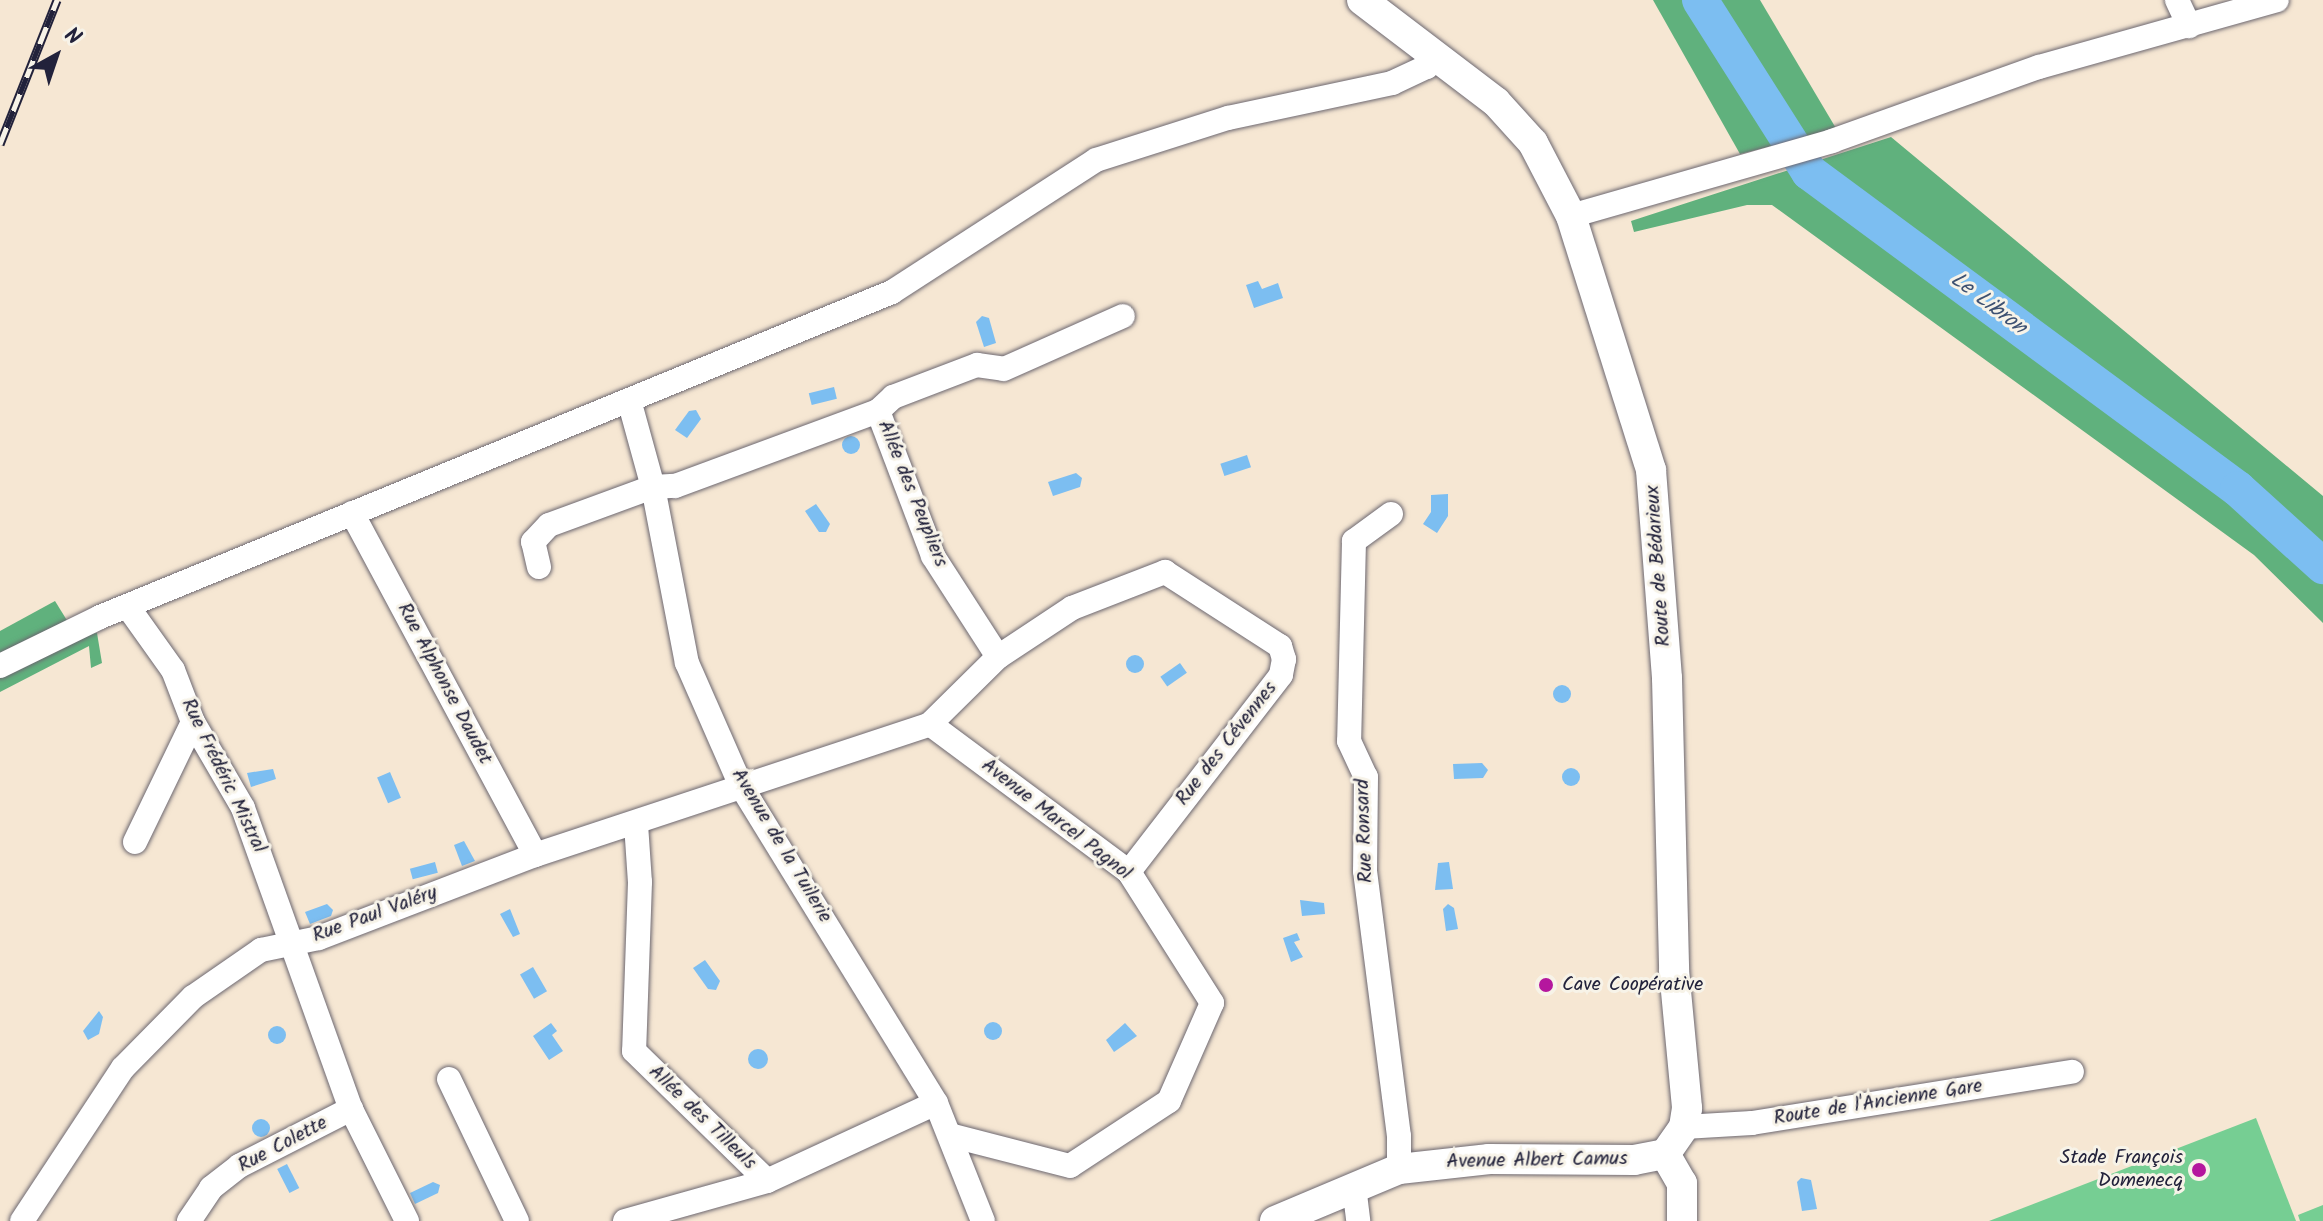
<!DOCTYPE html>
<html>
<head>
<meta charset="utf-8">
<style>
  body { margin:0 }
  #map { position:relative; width:2323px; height:1221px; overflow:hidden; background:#f6e7d3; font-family:Kalam,sans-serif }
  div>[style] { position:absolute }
  .green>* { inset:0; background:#76ce93 }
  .forest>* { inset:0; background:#60b17d }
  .water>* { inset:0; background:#7cbef1; transform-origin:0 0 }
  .round { border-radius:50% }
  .river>* { height:36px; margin:-18px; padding:0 18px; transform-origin:18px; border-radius:18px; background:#7cbef1 }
  .roads { filter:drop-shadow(0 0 2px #6c6770) drop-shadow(0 0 2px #6c6770) }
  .minor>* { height:24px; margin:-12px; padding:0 12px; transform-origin:12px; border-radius:12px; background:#fff }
  .tertiary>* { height:30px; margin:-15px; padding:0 15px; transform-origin:15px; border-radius:15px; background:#fff }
  .rail>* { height:9px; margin-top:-4.5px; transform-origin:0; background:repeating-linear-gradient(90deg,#f7f3e8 0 18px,#22223b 0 36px); box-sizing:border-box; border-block:2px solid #22223b }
  .dots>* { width:22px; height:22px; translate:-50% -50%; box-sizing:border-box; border:4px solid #f7f3e8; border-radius:50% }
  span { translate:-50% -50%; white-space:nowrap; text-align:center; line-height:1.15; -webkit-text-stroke:6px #f7f3e8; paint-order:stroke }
  .street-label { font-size:20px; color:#22223b }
  .poi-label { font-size:20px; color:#22223b }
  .left { translate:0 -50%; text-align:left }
  .right { translate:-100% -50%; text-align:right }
  .water-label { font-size:22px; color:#3d5172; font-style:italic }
  .north { position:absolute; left:16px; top:16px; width:80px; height:80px; -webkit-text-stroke:6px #f7f3e8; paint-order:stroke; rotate:40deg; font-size:22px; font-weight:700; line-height:32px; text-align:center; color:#22223b }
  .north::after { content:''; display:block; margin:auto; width:28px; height:36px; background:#22223b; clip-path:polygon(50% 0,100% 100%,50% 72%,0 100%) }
</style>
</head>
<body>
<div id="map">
  <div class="green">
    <div style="clip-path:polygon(2256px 1118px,2296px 1221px,1989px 1221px)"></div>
    <div style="clip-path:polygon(2323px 1205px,2323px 1221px,2300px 1221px,2298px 1215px)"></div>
  </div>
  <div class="forest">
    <div style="clip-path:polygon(1653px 0,1760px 0,1837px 130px,1740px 154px)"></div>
    <div style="clip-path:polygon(1891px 137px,2323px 496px,2323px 623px,2254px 555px,1772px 205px,1747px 205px,1634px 232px,1631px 221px)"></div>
    <div style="clip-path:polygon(55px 601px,68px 622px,0 654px,0 631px)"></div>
    <div style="clip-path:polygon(97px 633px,102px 663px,91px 668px,89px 646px,0 692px,0 674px,84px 634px)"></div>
  </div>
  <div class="water">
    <div style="clip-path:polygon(1258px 281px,1262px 289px,1278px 283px,1283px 298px,1254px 308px,1246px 285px)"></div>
    <div style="clip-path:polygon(982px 316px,989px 318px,996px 343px,984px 347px,976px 322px)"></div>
    <div style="left:834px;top:387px;width:12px;height:26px;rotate:76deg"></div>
    <div style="clip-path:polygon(696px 410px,701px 419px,687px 438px,675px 430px,689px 411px)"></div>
    <div class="round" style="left:842px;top:436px;width:18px;height:18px"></div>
    <div style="left:1247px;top:455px;width:13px;height:28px;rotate:72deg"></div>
    <div style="clip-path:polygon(1076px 473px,1082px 478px,1080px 487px,1053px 496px,1048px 482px)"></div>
    <div style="clip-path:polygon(1448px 494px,1448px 516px,1437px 533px,1423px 524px,1431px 512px,1431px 495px)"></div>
    <div style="clip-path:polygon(816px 504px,830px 524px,826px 532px,819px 532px,805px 511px)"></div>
    <div class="round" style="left:1126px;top:655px;width:18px;height:18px"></div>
    <div style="left:1180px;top:663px;width:12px;height:24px;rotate:55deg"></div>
    <div class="round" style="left:1553px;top:685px;width:18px;height:18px"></div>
    <div style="clip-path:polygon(1482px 763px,1488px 770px,1483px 778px,1454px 779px,1453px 764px)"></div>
    <div class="round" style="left:1562px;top:768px;width:18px;height:18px"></div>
    <div style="clip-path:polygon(273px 769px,276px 779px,251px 787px,247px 773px)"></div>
    <div style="left:390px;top:772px;width:28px;height:14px;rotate:67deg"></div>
    <div style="clip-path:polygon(464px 841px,475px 861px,462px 866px,454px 845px)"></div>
    <div style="left:435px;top:862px;width:11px;height:26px;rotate:75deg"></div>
    <div style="clip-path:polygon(1449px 862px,1453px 889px,1435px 890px,1438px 863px)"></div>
    <div style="clip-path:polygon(1300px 900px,1324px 903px,1325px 914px,1302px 916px)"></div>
    <div style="clip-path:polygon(327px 904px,333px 910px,331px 916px,310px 924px,305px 912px)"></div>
    <div style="clip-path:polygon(1448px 904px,1454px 908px,1458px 929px,1446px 931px,1443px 909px)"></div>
    <div style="clip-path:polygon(510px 909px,520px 934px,513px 937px,500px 914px)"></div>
    <div style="clip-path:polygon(1297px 933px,1300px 940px,1294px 942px,1303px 957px,1291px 962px,1283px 938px)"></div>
    <div style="clip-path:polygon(705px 960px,720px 981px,716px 990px,708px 989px,693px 968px)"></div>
    <div style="left:533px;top:967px;width:28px;height:15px;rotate:60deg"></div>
    <div style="clip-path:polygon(99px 1011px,103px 1017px,99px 1034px,88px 1040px,83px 1031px)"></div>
    <div class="round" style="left:984px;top:1022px;width:18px;height:18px"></div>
    <div style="clip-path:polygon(551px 1023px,557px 1031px,552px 1035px,563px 1051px,549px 1060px,533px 1036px)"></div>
    <div style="clip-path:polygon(1125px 1023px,1137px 1036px,1114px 1052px,1106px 1040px)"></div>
    <div class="round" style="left:268px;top:1026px;width:18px;height:18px"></div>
    <div class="round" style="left:748px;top:1049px;width:20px;height:20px"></div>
    <div class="round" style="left:252px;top:1119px;width:18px;height:18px"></div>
    <div style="left:287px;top:1164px;width:27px;height:11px;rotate:63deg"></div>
    <div style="clip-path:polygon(1801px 1178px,1811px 1180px,1817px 1209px,1802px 1211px,1797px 1182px)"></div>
    <div style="clip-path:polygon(433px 1182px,440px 1185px,438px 1193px,415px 1204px,410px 1193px)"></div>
  </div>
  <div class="river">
    <div style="left:1700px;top:0;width:204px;rotate:57.6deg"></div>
    <div style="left:1809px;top:172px;width:533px;rotate:36.46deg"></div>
    <div style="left:2238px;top:489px;width:115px;rotate:42.2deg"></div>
  </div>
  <div class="roads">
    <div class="minor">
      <div style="left:2177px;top:0;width:29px;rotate:65deg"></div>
      <div style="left:1571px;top:216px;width:272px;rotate:-16deg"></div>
      <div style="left:1832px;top:141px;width:220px;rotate:-19.7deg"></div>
      <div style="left:2039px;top:67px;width:247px;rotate:-15.7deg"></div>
      <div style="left:629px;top:400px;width:90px;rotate:74.6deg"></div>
      <div style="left:653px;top:487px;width:179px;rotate:79.1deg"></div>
      <div style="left:687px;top:663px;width:134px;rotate:66.3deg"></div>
      <div style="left:741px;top:786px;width:372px;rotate:58.4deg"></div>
      <div style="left:936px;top:1103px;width:127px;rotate:68.3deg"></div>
      <div style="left:878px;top:411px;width:21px;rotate:-43deg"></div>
      <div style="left:893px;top:397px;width:90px;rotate:-20.9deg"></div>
      <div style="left:977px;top:365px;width:27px;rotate:8deg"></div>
      <div style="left:1004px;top:369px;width:130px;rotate:-24deg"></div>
      <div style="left:352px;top:513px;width:388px;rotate:61.8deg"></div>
      <div style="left:1391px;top:514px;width:46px;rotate:143.9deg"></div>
      <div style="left:1354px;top:541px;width:200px;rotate:91.4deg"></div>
      <div style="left:1349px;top:741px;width:40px;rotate:65deg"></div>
      <div style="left:1366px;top:777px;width:94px;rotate:90.6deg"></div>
      <div style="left:1365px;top:871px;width:267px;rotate:82.7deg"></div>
      <div style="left:1399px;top:1136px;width:33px;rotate:90deg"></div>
      <div style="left:539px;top:567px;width:26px;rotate:-103deg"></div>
      <div style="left:533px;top:542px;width:23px;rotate:-47deg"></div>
      <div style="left:549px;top:525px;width:111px;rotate:-20.1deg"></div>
      <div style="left:653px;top:487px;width:22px;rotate:-3deg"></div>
      <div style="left:675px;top:486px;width:216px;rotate:-20.3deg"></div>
      <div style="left:878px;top:411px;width:155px;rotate:69.2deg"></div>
      <div style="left:933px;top:556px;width:120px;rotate:57.2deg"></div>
      <div style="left:128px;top:607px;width:77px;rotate:54.5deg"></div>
      <div style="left:173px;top:670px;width:56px;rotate:69deg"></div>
      <div style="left:193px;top:722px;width:99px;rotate:59.8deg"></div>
      <div style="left:243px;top:808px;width:320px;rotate:70.3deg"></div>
      <div style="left:351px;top:1109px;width:125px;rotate:63.4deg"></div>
      <div style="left:0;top:666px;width:111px;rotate:-26.1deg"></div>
      <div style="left:100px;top:617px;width:856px;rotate:-22.31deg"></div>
      <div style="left:892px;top:292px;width:243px;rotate:-32.9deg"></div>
      <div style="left:1096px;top:160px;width:139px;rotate:-17.7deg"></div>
      <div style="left:1228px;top:118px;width:168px;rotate:-12deg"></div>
      <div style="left:1392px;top:83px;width:38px;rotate:-25deg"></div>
      <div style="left:1427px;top:67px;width:13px;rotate:-51deg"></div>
      <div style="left:930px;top:724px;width:248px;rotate:36.6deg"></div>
      <div style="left:1129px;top:872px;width:155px;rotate:57.6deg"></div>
      <div style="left:1212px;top:1003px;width:107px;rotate:113.7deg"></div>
      <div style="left:1169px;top:1101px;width:118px;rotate:146.7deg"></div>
      <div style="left:1070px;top:1166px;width:121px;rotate:-165.6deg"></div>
      <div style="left:636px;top:824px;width:58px;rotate:86.1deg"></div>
      <div style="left:640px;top:882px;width:169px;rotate:92deg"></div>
      <div style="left:634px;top:1051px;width:186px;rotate:44.3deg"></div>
      <div style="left:767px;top:1181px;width:186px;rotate:-24.8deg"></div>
      <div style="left:135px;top:842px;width:133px;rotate:-64.2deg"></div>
      <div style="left:449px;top:1079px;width:157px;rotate:64.4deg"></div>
      <div style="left:1684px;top:1127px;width:68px;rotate:-3.4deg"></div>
      <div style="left:1752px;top:1123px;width:324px;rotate:-9.1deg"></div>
      <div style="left:1354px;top:1186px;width:35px;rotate:83deg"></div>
      <div style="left:22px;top:1221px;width:183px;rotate:-56.6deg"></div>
      <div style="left:123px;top:1068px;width:100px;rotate:-45.4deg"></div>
      <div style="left:193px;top:997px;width:83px;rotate:-34.7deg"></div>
      <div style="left:261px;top:950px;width:59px;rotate:-11.7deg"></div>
      <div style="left:319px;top:938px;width:231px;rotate:-21deg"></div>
      <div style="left:535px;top:855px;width:416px;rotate:-18.3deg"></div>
      <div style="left:930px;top:724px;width:95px;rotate:-44.6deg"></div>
      <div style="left:998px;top:657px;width:89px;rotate:-33.5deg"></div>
      <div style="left:1072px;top:608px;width:100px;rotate:-21.2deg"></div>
      <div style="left:1165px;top:572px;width:137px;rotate:32.8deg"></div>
      <div style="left:1280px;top:646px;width:14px;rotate:73deg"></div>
      <div style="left:1284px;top:659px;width:16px;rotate:101deg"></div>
      <div style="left:1281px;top:675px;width:249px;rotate:127.7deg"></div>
      <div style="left:189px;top:1221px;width:40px;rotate:-56deg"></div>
      <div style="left:211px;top:1188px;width:36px;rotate:-38deg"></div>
      <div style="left:239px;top:1166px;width:126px;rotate:-27deg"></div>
      <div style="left:625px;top:1221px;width:148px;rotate:-15.7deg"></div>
    </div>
    <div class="tertiary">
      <div style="left:1362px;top:0;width:168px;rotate:37.3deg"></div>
      <div style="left:1496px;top:102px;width:55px;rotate:47.9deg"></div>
      <div style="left:1533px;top:143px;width:82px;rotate:62.5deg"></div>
      <div style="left:1571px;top:216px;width:266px;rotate:72.5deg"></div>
      <div style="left:1651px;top:470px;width:209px;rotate:85.6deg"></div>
      <div style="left:1667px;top:678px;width:292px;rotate:88.6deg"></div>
      <div style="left:1674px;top:970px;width:139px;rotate:84.6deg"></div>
      <div style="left:1687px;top:1108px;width:19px;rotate:99deg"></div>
      <div style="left:1684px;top:1127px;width:33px;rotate:125deg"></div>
      <div style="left:1665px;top:1154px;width:34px;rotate:60deg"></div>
      <div style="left:1682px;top:1183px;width:38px;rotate:90deg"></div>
      <div style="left:1275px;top:1221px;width:134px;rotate:-22.8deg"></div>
      <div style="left:1399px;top:1169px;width:91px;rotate:-6.3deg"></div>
      <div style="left:1489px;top:1159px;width:145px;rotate:0.4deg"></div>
      <div style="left:1634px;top:1160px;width:32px;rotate:-11deg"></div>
    </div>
  </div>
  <div class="rail">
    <div style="left:0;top:144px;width:155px;rotate:-68.4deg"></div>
  </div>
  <div class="dots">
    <div style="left:1546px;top:985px;background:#b5179e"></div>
    <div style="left:2199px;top:1170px;background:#b5179e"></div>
  </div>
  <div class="street-label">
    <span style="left:912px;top:494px;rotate:68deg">Allée des Peupliers</span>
    <span style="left:1659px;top:566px;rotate:-94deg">Route de Bédarieux</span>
    <span style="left:444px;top:684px;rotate:62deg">Rue Alphonse Daudet</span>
    <span style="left:1227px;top:744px;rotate:-52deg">Rue des Cévennes</span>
    <span style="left:223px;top:776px;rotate:64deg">Rue Frédéric Mistral</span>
    <span style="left:1056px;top:820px;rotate:38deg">Avenue Marcel Pagnol</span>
    <span style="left:1365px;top:831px;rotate:-92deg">Rue Ronsard</span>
    <span style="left:781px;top:846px;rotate:59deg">Avenue de la Tuilerie</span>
    <span style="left:375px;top:915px;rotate:-20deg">Rue Paul Valéry</span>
    <span style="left:1878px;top:1103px;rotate:-9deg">Route de l'Ancienne Gare</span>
    <span style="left:702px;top:1118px;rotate:44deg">Allée des Tilleuls</span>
    <span style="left:283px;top:1145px;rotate:-28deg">Rue Colette</span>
    <span style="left:1537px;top:1161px;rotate:-1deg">Avenue Albert Camus</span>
  </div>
  <div class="poi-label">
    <span class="left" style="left:1562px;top:985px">Cave Coopérative</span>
    <span class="right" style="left:2183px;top:1170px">Stade François<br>Domenecq</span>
  </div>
  <div class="water-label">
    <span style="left:1988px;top:304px;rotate:37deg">Le Libron</span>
  </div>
  <div class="north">N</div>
</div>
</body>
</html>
